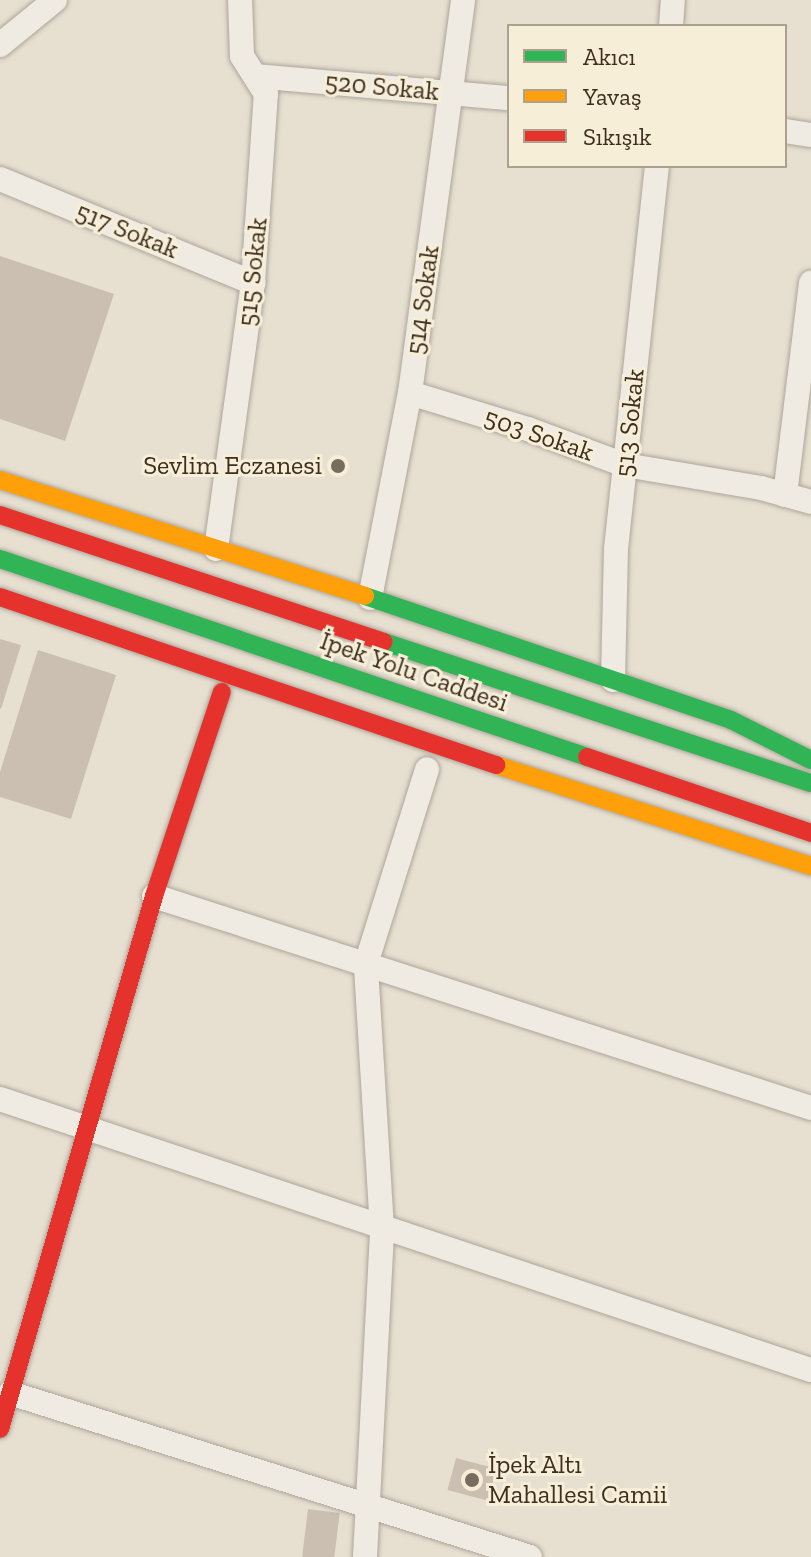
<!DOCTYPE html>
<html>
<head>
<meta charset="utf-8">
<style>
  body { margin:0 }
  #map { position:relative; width:811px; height:1557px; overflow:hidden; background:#e7e0d1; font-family:"Zilla Slab",serif }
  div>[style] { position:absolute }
  .building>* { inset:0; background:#cbbfb2; transform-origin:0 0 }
  .roads { filter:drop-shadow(0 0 2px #ada599) drop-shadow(0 0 2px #ada599) }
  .street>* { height:24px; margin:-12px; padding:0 12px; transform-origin:12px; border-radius:12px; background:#efebe3 }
  .fast>* { height:18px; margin:-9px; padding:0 9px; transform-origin:9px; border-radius:9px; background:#30b455 }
  .slow>* { height:18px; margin:-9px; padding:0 9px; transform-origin:9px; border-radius:9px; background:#ff9f0a }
  .jam>* { height:18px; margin:-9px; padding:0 9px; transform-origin:9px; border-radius:9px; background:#e5322d }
  .dots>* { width:22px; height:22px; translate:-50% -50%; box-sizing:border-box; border:4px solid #f7eed8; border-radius:50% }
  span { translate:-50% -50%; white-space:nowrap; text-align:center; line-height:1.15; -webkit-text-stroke:6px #f7eed8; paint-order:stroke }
  .street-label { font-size:26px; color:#3d2e20 }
  .poi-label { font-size:26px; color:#3d2e20 }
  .right { translate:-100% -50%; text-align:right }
  .left { translate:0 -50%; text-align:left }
  .legend { position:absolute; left:507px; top:24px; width:280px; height:144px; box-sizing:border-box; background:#f7eed8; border:2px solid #ada18e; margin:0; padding:10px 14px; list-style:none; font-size:24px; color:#3d2e20 }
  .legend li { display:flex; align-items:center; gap:16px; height:40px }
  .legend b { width:40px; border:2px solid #ada18e }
</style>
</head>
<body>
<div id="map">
  <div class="building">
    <div style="clip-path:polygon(0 256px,114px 294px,65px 441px,0 419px)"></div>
    <div style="clip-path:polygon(0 639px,21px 645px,1px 709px,0 708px)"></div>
    <div style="clip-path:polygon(38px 650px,116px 675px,71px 819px,0 797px,0 772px)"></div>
    <div style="left:456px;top:1458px;width:42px;height:33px;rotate:15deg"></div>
    <div style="left:308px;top:1509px;width:32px;height:48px;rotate:7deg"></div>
  </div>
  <div class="roads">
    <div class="street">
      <div style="left:671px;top:26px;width:26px;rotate:-86deg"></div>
      <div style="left:0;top:45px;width:71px;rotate:-39.3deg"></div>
      <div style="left:255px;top:76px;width:255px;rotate:5deg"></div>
      <div style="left:785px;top:131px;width:26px;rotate:9deg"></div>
      <div style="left:0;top:179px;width:274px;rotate:22.3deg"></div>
      <div style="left:410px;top:393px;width:123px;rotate:17deg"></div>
      <div style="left:528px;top:429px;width:103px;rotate:20.4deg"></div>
      <div style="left:625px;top:465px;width:138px;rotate:9.6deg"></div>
      <div style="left:761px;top:488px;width:52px;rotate:15.6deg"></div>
      <div style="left:785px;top:495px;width:214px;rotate:-83deg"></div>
      <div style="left:216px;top:549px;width:269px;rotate:-82.1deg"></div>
      <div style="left:253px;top:283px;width:189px;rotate:-86.1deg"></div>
      <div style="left:266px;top:94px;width:45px;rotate:-122.3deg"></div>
      <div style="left:242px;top:56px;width:56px;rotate:-92deg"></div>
      <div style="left:370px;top:598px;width:209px;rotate:-79deg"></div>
      <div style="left:410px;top:393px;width:397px;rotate:-82.3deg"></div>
      <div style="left:613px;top:680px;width:131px;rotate:-88.7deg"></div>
      <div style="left:616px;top:549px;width:385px;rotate:-83.9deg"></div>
      <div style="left:154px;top:896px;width:690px;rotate:17.88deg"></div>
      <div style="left:0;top:1099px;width:855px;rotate:18.48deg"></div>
      <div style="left:10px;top:1393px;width:545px;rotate:17.5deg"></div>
      <div style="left:365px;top:1557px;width:328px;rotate:-87deg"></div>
      <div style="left:382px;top:1229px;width:265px;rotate:-93.5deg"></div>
      <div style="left:366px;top:964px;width:204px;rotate:-72.6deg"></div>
    </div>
    <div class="fast">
      <div style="left:0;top:559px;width:619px;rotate:18.64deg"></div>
      <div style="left:365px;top:596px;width:386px;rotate:18.7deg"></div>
      <div style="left:731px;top:720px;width:89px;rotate:26.6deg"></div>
      <div style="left:384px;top:642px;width:449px;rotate:18.3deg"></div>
    </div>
    <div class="slow">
      <div style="left:0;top:480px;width:383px;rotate:17.6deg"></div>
      <div style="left:496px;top:765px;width:331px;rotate:17.8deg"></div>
    </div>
    <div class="jam">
      <div style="left:0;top:515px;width:404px;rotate:18.3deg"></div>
      <div style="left:0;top:597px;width:524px;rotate:18.71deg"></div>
      <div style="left:587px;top:757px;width:237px;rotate:18.7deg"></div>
      <div style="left:0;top:1429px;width:555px;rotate:-73.88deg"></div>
      <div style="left:154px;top:896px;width:215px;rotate:-71.6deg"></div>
    </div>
  </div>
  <div class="dots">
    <div style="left:338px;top:466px;background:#786c5e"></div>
    <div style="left:472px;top:1480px;background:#786c5e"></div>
  </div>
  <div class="street-label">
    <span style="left:382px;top:87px;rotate:5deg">520 Sokak</span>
    <span style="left:127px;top:231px;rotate:22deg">517 Sokak</span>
    <span style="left:253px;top:272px;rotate:-84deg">515 Sokak</span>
    <span style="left:423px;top:300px;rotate:-82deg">514 Sokak</span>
    <span style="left:630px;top:423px;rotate:-84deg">513 Sokak</span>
    <span style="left:539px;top:435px;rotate:19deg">503 Sokak</span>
    <span style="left:414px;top:672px;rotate:19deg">İpek Yolu Caddesi</span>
  </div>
  <div class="poi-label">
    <span class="right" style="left:322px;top:466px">Sevlim Eczanesi</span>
    <span class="left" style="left:488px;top:1480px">İpek Altı<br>Mahallesi Camii</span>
  </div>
  <ul class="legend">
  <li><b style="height:10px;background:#30b455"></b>Akıcı</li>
  <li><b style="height:10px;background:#ff9f0a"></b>Yavaş</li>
  <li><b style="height:10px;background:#e5322d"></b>Sıkışık</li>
  </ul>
</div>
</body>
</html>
